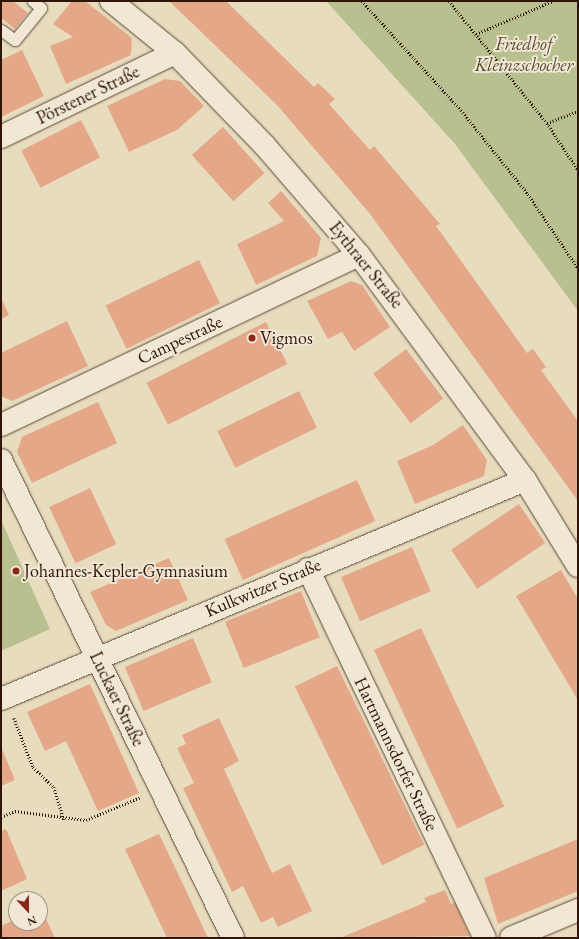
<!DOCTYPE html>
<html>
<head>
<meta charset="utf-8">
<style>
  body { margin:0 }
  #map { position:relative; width:579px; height:939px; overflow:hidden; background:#e8dcbf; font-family:"EB Garamond",serif }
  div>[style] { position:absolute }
  .green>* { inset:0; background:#b8c090 }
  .building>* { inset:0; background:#e4a889; transform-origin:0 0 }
  .path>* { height:2.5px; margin-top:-1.25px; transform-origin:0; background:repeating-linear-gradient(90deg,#2f1506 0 1px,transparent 0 3px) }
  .roads { filter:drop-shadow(0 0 1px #5d4734) drop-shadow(0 0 1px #5d4734) }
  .service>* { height:11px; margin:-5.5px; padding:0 5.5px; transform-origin:5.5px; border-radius:5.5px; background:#f0e8d5 }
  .minor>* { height:22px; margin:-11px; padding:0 11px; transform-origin:11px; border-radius:11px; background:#f0e8d5 }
  .dots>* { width:11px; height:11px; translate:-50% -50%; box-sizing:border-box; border:2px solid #f0e8d5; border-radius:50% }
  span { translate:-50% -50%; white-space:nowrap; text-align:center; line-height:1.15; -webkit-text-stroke:4px #f0e8d5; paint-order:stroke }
  .park-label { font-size:18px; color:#58482f; font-style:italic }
  .street-label { font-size:18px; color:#2f1506 }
  .poi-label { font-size:18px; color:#2f1506 }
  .left { translate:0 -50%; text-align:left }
  .frame { position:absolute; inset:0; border:2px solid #2f1506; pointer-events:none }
  .north { position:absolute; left:8px; top:891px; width:40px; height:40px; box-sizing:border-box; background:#f0e8d5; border:1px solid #a39482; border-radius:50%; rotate:158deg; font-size:11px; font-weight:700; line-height:16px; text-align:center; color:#2f1506 }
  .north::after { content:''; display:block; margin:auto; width:14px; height:18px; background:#8f2418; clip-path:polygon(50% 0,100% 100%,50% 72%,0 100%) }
</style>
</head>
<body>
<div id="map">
  <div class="green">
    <div style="clip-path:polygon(326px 1px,578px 1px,578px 311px,455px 144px)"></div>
    <div style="clip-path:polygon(1px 520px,50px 629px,1px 651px)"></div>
  </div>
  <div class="building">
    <div style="clip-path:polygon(1px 1px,13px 1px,28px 13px,15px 29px,1px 18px)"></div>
    <div style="clip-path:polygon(72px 1px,85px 1px,132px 38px,131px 55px,66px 84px,50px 46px,73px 37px,53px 24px)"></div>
    <div style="clip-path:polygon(169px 1px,226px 1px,314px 87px,318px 83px,335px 99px,329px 104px,370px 150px,374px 146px,440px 224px,436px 226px,527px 353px,533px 349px,546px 367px,541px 370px,578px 421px,578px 501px,370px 214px,277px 105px)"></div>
    <div style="clip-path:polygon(22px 50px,44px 96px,1px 117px,1px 60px)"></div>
    <div style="clip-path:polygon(165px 79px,180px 81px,204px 106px,177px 130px,129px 152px,107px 106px)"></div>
    <div style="left:81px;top:120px;width:42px;height:67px;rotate:63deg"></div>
    <div style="left:223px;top:127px;width:62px;height:42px;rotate:48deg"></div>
    <div style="clip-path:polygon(281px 191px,321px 238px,317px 256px,256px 285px,237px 244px,284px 221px,268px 203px)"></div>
    <div style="left:199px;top:260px;width:48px;height:104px;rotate:64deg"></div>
    <div style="clip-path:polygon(351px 281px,362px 285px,390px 327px,354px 351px,342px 332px,328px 339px,307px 301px)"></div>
    <div style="clip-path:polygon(1px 298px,9px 315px,1px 319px)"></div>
    <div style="clip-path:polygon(67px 321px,88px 366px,12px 401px,1px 396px,1px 353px)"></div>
    <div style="left:266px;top:322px;width:47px;height:134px;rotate:63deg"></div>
    <div style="left:406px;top:349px;width:62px;height:41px;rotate:53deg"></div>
    <div style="left:299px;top:391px;width:41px;height:91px;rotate:64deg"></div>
    <div style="clip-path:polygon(98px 402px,117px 443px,32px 483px,17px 452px,22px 437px)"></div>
    <div style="clip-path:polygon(463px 425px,487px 460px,484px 476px,415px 504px,397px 461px,433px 445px)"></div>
    <div style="left:357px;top:480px;width:45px;height:145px;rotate:66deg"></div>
    <div style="left:90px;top:488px;width:62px;height:45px;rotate:65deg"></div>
    <div style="left:519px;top:504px;width:47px;height:82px;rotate:56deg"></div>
    <div style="left:412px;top:547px;width:48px;height:77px;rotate:67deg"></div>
    <div style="clip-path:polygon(169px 558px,188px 600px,116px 631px,106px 625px,90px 592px)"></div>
    <div style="clip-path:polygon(561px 570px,578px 599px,578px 700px,516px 596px)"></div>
    <div style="left:301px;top:591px;width:50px;height:82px;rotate:68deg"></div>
    <div style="left:421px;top:628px;width:197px;height:52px;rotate:65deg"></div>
    <div style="left:193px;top:638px;width:48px;height:74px;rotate:67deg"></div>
    <div style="left:337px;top:666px;width:199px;height:47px;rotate:64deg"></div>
    <div style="clip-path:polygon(90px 684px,139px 793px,98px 811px,66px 741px,45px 751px,27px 712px)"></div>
    <div style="clip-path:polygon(219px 718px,239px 761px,224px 769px,272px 873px,290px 864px,312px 911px,278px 927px,273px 917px,261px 923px,243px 886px,232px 892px,183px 788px,194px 783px,177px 748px,186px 744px,182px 735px)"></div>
    <div style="clip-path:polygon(1px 747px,15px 780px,1px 786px)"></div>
    <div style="clip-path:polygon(6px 829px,27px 879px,1px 891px,1px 831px)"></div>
    <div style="clip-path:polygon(159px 834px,182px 882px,208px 938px,167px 938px,148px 898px,125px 849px)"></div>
    <div style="clip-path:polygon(578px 839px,578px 891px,498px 924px,484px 878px)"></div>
    <div style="clip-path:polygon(445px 890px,451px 904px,455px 902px,470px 936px,340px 938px,426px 902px,424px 898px)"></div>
    <div style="clip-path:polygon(43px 912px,55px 938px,2px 938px,1px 926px,16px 919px,16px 923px,40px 923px)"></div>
  </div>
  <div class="path">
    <div style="left:362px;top:1px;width:147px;rotate:47.8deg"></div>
    <div style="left:461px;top:110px;width:107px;rotate:51.4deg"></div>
    <div style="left:528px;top:194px;width:89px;rotate:56deg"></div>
    <div style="left:449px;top:1px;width:156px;rotate:51.2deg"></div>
    <div style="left:547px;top:123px;width:56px;rotate:56.6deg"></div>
    <div style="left:476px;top:34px;width:84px;rotate:-23.2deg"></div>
    <div style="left:547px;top:123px;width:33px;rotate:-21deg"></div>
    <div style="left:14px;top:718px;width:53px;rotate:68.8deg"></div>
    <div style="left:33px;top:767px;width:29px;rotate:44deg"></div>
    <div style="left:54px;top:787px;width:34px;rotate:73deg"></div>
    <div style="left:1px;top:817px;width:15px;rotate:-23deg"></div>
    <div style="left:15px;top:811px;width:72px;rotate:7.2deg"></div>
    <div style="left:86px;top:820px;width:60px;rotate:-22.7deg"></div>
  </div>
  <div class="roads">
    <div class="service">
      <div style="left:1px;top:30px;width:17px;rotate:36deg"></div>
      <div style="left:15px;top:40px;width:41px;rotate:-50.9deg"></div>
      <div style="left:41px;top:8px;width:11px;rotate:-139deg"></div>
    </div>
    <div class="minor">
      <div style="left:111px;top:1px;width:82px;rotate:39.1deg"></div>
      <div style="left:175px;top:53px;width:129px;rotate:45.9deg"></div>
      <div style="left:265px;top:146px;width:144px;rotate:49.2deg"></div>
      <div style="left:359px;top:255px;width:280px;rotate:53.6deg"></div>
      <div style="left:525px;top:480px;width:101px;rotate:58.4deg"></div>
      <div style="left:1px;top:137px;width:193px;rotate:-25.8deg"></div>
      <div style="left:1px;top:425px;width:396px;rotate:-25.4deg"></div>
      <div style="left:1px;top:460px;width:531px;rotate:64.11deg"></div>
      <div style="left:308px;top:569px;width:409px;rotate:64.4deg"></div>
      <div style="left:1px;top:699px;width:568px;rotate:-22.68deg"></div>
      <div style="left:511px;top:938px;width:73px;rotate:-22.7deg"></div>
    </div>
  </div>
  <div class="dots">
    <div style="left:252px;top:338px;background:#8f2418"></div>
    <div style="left:16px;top:571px;background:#8f2418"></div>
  </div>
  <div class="park-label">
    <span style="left:524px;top:55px">Friedhof<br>Kleinzschocher</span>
  </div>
  <div class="street-label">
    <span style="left:88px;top:95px;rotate:-26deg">Pörstener Straße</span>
    <span style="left:366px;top:265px;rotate:51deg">Eythraer Straße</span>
    <span style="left:180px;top:340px;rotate:-25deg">Campestraße</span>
    <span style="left:263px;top:588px;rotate:-23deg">Kulkwitzer Straße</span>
    <span style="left:117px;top:699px;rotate:64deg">Luckaer Straße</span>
    <span style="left:396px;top:754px;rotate:64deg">Hartmannsdorfer Straße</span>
  </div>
  <div class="poi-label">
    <span class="left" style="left:260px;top:338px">Vigmos</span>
    <span class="left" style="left:24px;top:571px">Johannes-Kepler-Gymnasium</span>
  </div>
  <div class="frame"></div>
  <div class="north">N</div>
</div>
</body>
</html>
